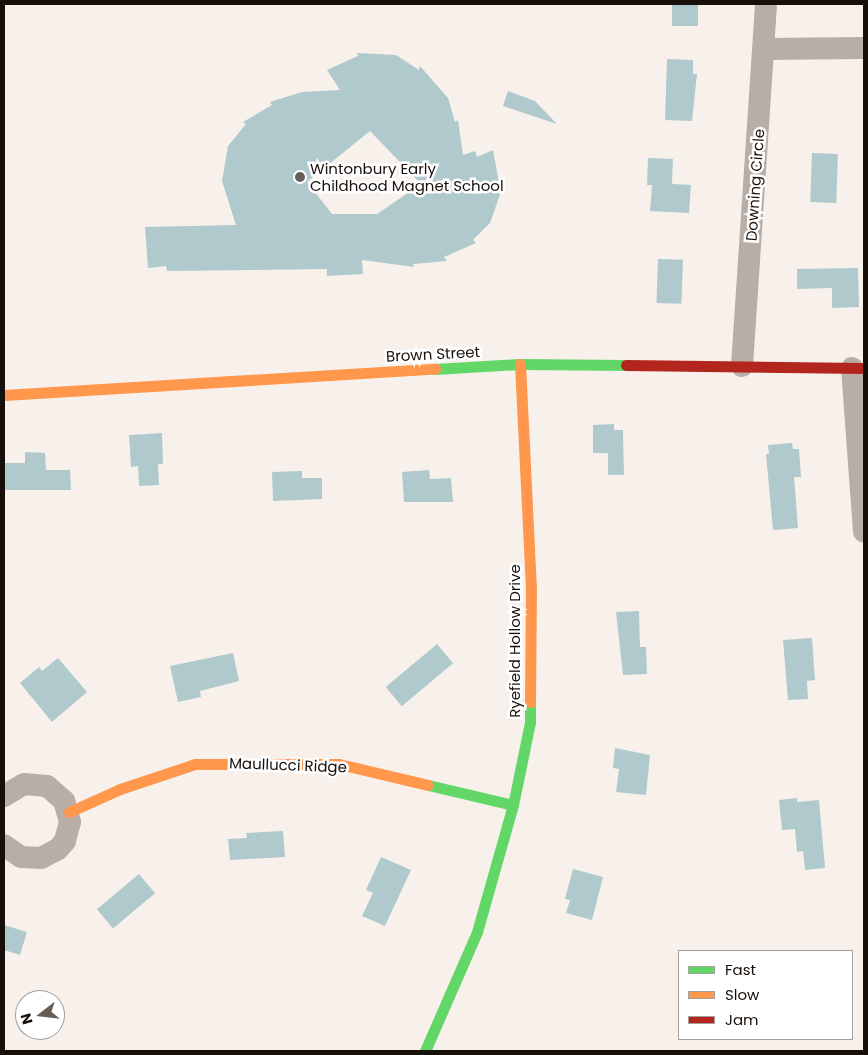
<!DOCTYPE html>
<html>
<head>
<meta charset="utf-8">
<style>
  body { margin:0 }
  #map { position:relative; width:868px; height:1055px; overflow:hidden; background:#f8f1eb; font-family:Poppins,sans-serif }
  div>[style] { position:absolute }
  .building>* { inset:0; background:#b0c9cd; transform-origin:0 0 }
  .street>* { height:22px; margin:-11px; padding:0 11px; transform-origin:11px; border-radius:11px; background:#b9aea5 }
  .fast>* { height:11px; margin:-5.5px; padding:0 5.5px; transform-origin:5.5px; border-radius:5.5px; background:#63d668 }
  .slow>* { height:11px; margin:-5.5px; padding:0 5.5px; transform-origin:5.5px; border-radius:5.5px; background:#ff974d }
  .jam>* { height:11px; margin:-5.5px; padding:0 5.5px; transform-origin:5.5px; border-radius:5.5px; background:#b3261e }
  .dots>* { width:14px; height:14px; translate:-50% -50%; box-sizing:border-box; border:2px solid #fff; border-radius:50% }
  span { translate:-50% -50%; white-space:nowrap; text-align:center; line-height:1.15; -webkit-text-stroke:5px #fff; paint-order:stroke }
  .poi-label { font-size:15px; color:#170f0a }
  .left { translate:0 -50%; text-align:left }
  .street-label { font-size:15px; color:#170f0a }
  .frame { position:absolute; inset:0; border:5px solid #170f0a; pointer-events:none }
  .legend { position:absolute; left:678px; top:950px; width:175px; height:90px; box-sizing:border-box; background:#fff; border:1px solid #a29f9d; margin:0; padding:6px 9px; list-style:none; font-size:15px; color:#170f0a }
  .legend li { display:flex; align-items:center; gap:10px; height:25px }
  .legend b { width:25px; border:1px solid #a29f9d }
  .north { position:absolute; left:15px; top:990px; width:50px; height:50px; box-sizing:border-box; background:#fff; border:1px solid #a29f9d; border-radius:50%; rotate:254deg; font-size:14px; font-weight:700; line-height:20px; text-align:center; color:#170f0a }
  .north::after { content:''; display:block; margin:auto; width:18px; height:22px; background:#665e59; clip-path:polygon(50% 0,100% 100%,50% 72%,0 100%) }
</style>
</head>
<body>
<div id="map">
  <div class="building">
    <div style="left:672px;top:4px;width:26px;height:22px"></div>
    <div style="clip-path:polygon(evenodd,357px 53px,396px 55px,419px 70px,420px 66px,448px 98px,455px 122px,458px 120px,463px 155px,475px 151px,477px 157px,493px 150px,499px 183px,504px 183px,490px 223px,473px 240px,476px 243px,444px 257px,447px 261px,413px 264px,414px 267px,362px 260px,363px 274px,327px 276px,327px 269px,167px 271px,166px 266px,148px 268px,145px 227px,236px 225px,222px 181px,228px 146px,246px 124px,243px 122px,272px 105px,270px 102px,302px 92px,340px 90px,327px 70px,358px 56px,357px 53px,370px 131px,421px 184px,377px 214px,332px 214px,307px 182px,370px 131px)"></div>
    <div style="clip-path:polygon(667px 59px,693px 60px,693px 74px,697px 74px,692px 121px,665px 120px)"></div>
    <div style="clip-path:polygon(508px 91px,535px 101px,557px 124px,503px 106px)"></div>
    <div style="left:812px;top:153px;width:26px;height:49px;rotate:2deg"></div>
    <div style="clip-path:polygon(648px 158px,673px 159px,672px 184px,691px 185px,689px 213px,650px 211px,652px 185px,647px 185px)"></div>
    <div style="left:658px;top:259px;width:25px;height:44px;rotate:2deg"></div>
    <div style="clip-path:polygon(858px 268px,859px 307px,832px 308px,832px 288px,797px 289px,797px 269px)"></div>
    <div style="clip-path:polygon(614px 424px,614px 430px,623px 430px,624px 475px,608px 475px,608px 453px,593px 453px,593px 425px)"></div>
    <div style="clip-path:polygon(162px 433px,163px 464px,158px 464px,159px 485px,139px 486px,138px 466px,131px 467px,129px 435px)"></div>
    <div style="clip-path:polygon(792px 443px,793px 449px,799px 449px,801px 477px,794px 477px,798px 528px,773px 530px,766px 454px,769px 454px,768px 445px)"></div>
    <div style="clip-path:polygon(25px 452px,45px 453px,46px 470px,70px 470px,71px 490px,4px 490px,4px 463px,25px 463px)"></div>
    <div style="clip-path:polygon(429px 470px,430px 479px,451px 478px,453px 502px,404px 502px,402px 472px)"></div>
    <div style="clip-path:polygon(302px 471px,302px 478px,322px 478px,322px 499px,273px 501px,272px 472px)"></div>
    <div style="clip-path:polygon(639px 611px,640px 647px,646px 647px,647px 674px,623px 675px,616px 612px)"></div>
    <div style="clip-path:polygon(812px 638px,815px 680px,807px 681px,808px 699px,788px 700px,783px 640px)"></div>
    <div style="left:437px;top:644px;width:25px;height:67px;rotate:50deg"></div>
    <div style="clip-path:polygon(233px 653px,239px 681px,200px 691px,201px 697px,178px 702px,170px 666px)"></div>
    <div style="clip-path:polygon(58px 658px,87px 692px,52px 722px,20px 683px,39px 667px,42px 671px)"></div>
    <div style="clip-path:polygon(615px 748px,650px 755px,646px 795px,616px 792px,619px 769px,613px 768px)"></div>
    <div style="clip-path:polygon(797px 798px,797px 802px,819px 800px,825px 868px,805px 870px,803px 851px,797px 852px,795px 829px,782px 830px,779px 800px)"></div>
    <div style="clip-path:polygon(283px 831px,285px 857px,230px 860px,228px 839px,247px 838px,246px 833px)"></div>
    <div style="clip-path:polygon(381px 857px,411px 870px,385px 926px,362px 916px,373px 893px,366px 890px)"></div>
    <div style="clip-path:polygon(573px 869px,603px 877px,592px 920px,566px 913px,570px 900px,565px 899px)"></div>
    <div style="left:139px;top:874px;width:25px;height:55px;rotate:50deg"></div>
    <div style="clip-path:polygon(4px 925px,27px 932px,20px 955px,4px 950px)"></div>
  </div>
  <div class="street">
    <div style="left:764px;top:49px;width:100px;rotate:-0.6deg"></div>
    <div style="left:742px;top:366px;width:363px;rotate:-86.2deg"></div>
    <div style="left:852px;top:368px;width:164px;rotate:85.8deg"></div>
    <div style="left:4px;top:796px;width:23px;rotate:-31deg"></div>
    <div style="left:24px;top:784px;width:23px;rotate:5deg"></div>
    <div style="left:47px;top:786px;width:23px;rotate:41deg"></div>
    <div style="left:64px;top:801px;width:22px;rotate:74deg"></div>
    <div style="left:70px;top:822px;width:20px;rotate:105deg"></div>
    <div style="left:65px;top:841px;width:11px;rotate:131deg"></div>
    <div style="left:58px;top:849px;width:19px;rotate:152deg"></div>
    <div style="left:41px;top:858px;width:20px;rotate:-177deg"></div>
    <div style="left:21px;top:857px;width:21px;rotate:-145deg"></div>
  </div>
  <div class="fast">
    <div style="left:435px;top:369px;width:85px;rotate:-3.4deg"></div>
    <div style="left:520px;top:364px;width:106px;rotate:0.5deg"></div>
    <div style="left:428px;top:785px;width:87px;rotate:13.2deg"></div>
    <div style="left:425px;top:1051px;width:130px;rotate:-66.4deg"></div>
    <div style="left:477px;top:932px;width:132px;rotate:-74.2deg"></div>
    <div style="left:513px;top:805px;width:85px;rotate:-78.4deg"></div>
    <div style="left:530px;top:722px;width:20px;rotate:-90deg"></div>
  </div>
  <div class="slow">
    <div style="left:520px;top:364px;width:223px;rotate:87.2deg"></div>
    <div style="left:531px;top:587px;width:115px;rotate:90.5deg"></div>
    <div style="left:4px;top:395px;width:432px;rotate:-3.5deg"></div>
    <div style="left:69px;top:812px;width:56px;rotate:-24.3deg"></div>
    <div style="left:120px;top:789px;width:79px;rotate:-18.4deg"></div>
    <div style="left:195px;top:764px;width:144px"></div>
    <div style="left:339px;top:764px;width:91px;rotate:13.3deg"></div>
  </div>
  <div class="jam">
    <div style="left:626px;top:365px;width:238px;rotate:0.7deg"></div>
  </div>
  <div class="dots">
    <div style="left:300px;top:177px;background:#665e59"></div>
  </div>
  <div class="poi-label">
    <span class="left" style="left:310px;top:177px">Wintonbury Early<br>Childhood Magnet School</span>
  </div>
  <div class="street-label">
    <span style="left:755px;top:185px;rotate:-86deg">Downing Circle</span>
    <span style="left:433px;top:354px;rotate:-3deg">Brown Street</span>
    <span style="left:515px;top:641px;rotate:-90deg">Ryefield Hollow Drive</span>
    <span style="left:288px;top:765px;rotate:2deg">Maullucci Ridge</span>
  </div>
  <div class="frame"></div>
  <ul class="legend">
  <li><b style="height:6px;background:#63d668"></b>Fast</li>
  <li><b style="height:6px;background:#ff974d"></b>Slow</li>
  <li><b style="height:6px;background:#b3261e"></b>Jam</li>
  </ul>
  <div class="north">N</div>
</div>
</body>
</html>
